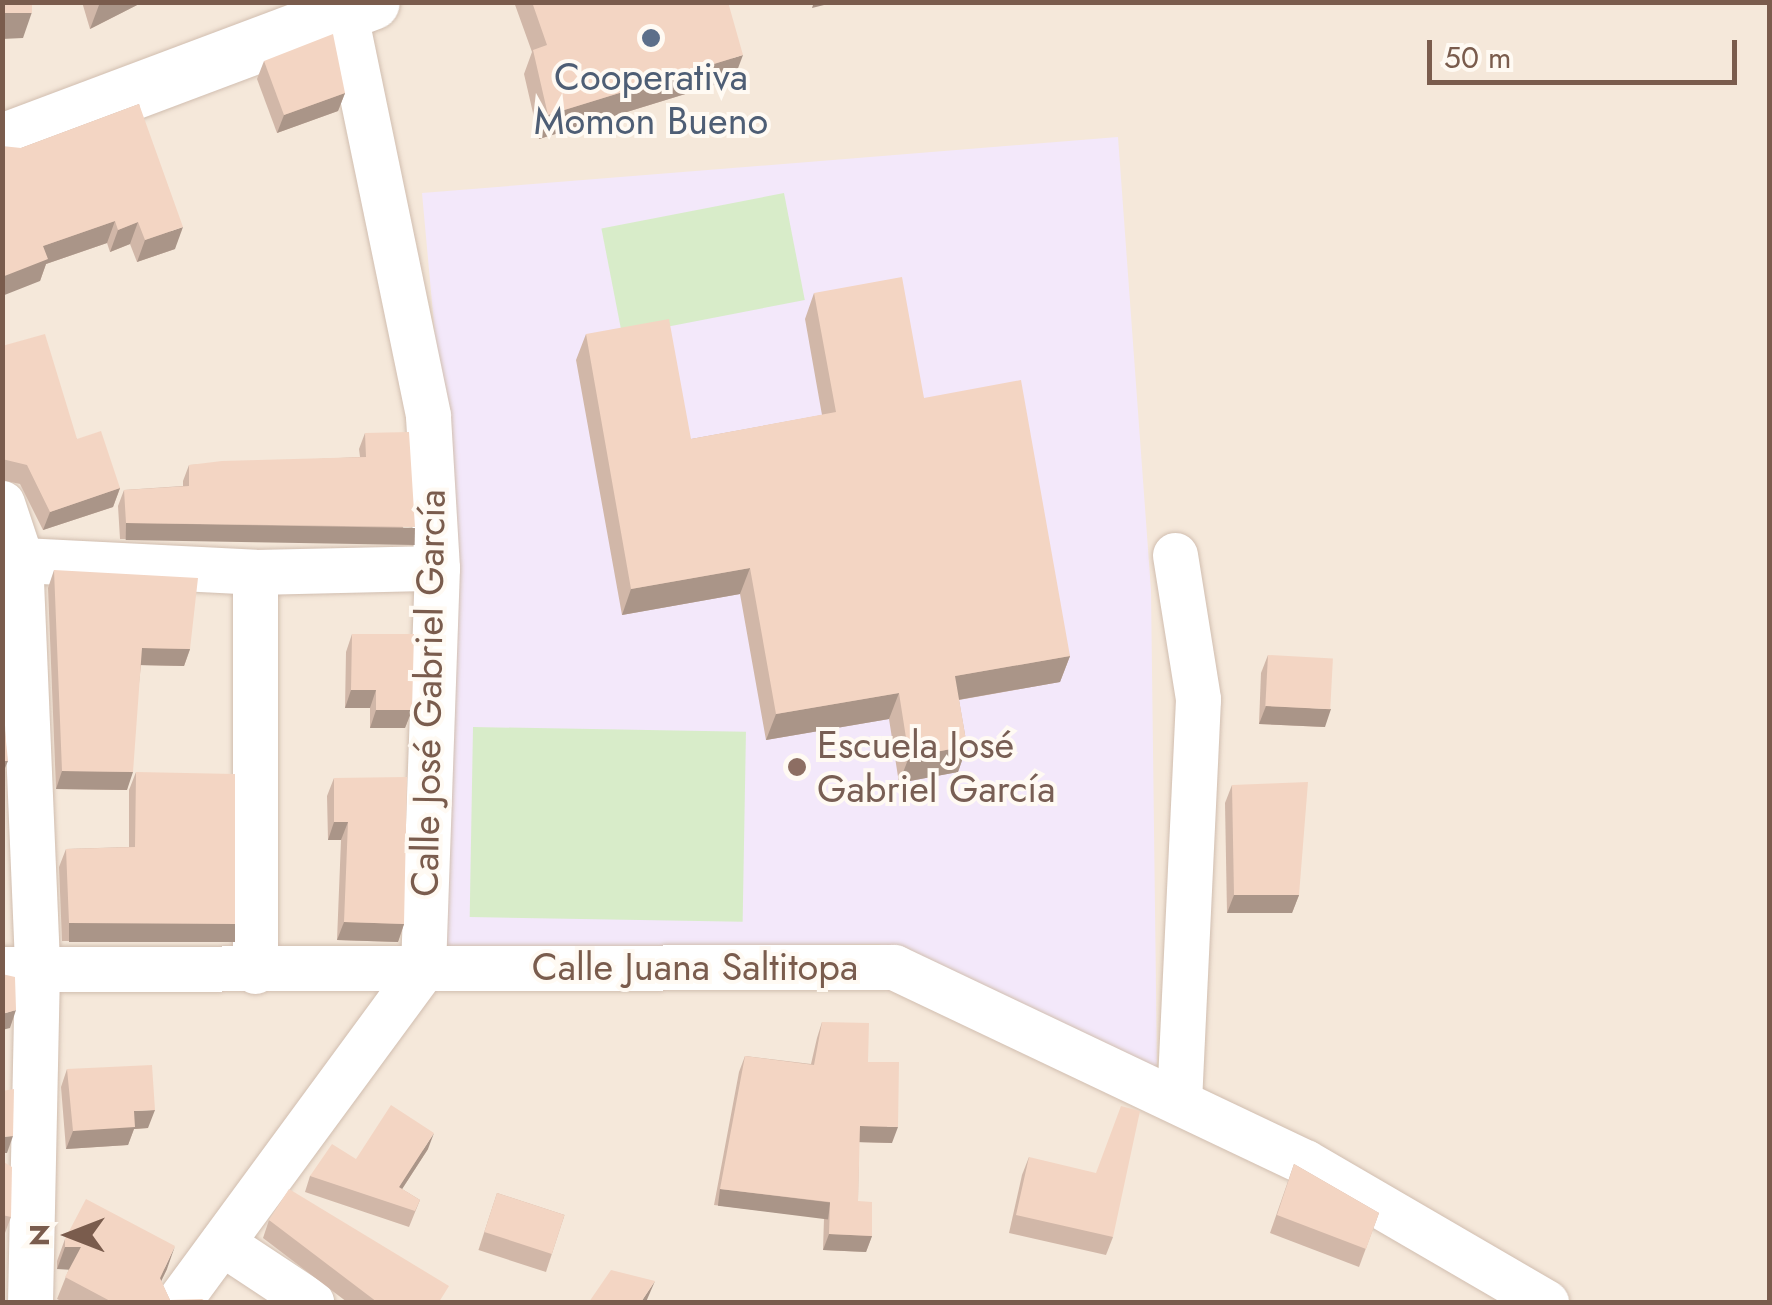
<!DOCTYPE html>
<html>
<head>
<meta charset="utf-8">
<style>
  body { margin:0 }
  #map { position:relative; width:1772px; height:1305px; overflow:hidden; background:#fdf6ec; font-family:Jost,sans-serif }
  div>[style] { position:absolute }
  .residential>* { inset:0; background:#f5e8da; transform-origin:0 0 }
  .education>* { inset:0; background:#f3e8fa }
  .green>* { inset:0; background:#d8ecc9; transform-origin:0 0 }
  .roads { filter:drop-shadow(0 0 2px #d1beb0) drop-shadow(0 0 2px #d1beb0) }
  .street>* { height:45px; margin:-22.5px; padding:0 22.5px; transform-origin:22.5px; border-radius:22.5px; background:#fff }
  .secondary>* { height:55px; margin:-27.5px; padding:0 27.5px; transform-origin:27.5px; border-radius:27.5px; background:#fff }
  .wall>* { inset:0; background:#d1b7a8; transform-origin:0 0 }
  .shaded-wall>* { inset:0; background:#aa9588; transform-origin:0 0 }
  .building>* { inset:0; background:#f3d5c3; transform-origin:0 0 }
  .dots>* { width:28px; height:28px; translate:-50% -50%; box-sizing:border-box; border:5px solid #fffaf3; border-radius:50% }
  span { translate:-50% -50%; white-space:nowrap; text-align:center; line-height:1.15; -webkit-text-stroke:8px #fffaf3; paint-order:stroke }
  .service-label { font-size:38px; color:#4e5e75 }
  .street-label { font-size:38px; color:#7a5c4d }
  .education-label { font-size:38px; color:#785e54 }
  .left { translate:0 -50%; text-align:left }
  .frame { position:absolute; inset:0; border:5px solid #7a5c4d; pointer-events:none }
  .north { position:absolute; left:20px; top:1185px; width:100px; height:100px; -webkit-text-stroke:8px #fffaf3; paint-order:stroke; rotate:270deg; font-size:28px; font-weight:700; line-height:40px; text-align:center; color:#7a5c4d }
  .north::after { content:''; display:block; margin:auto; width:35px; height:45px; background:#7a5c4d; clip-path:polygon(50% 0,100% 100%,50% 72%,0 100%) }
  .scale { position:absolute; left:1427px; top:40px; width:310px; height:45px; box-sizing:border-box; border:5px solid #7a5c4d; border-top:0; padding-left:12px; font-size:30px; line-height:35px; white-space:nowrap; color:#7a5c4d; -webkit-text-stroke:8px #fffaf3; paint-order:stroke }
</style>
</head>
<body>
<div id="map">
  <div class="residential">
    <div style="left:3px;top:3px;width:1766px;height:1299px"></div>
  </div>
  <div class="education">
    <div style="clip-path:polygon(1118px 137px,1151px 590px,1157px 1068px,879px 944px,434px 949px,450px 500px,422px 193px)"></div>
  </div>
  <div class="green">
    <div style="left:784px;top:193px;width:109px;height:186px;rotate:79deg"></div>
    <div style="left:473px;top:727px;width:273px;height:190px;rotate:1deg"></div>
  </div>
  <div class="roads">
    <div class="street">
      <div style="left:2px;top:503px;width:57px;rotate:71.6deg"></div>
      <div style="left:20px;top:557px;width:412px;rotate:87.6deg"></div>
      <div style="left:37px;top:969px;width:333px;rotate:91.2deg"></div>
      <div style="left:1175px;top:555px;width:146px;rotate:80.9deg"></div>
      <div style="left:1198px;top:699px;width:403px;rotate:92.7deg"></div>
      <div style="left:2px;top:559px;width:253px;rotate:2.9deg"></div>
      <div style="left:255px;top:572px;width:182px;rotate:-1.3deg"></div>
      <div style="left:255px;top:572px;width:399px;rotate:90deg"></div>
      <div style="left:2px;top:969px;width:892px;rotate:-0.13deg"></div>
      <div style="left:894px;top:967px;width:455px;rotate:25.4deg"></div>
      <div style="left:1305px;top:1162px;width:279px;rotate:30.2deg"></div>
      <div style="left:222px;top:1243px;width:107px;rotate:33.5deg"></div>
      <div style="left:178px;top:1302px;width:414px;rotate:-53.7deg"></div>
      <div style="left:423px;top:968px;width:400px;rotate:-88deg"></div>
      <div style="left:437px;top:568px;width:153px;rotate:-93.4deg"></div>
      <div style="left:428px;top:415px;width:410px;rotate:-101.7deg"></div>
    </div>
    <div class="secondary">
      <div style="left:2px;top:141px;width:395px;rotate:-20.6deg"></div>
    </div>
  </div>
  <div class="wall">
    <div style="clip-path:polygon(82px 2px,143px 2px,90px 29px)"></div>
    <div style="clip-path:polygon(514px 2px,728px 2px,734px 79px,539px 139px,524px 74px,532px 52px)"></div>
    <div style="clip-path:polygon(264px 61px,345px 93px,338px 111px,277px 133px,257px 79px)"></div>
    <div style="clip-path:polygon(139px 104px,175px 249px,137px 262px,130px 244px,110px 252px,107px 243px,46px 264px,40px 281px,21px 148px)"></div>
    <div style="clip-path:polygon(814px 293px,924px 398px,1070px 656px,1060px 682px,959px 700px,967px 746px,958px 772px,899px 783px,889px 719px,766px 740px,740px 594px,622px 615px,576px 360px,586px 334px,691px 439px,822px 415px,805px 319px)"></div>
    <div style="clip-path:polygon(2px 346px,77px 439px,120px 488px,113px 507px,43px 530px,20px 484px,2px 480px)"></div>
    <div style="clip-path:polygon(365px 433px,409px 542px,120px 539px,118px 506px,124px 490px,183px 486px,183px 481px,189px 465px,360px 457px,359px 449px)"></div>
    <div style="clip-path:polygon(54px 570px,190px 649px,184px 666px,141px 665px,127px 790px,56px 789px,48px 588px)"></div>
    <div style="clip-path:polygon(352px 634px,412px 710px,405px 728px,370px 728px,370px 708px,345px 708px,346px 652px)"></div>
    <div style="clip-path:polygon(1268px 655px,1325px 727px,1259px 724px,1261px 673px)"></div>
    <div style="clip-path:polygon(136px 772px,235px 924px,229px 942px,62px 941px,59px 867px,66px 849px,129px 847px,129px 790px)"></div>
    <div style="clip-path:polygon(334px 778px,404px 924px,398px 942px,337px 940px,341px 840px,328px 840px,327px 796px)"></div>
    <div style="clip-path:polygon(1232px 785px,1299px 895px,1292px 913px,1227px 913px,1225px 803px)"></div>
    <div style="clip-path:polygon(822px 1022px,868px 1062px,892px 1143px,859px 1142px,858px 1201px,872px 1236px,866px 1252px,823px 1250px,824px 1218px,714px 1205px,739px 1072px,745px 1056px,811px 1064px,817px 1038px)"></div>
    <div style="clip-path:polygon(67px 1069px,148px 1128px,134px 1129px,128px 1145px,66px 1149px,61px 1087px)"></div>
    <div style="clip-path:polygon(428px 1149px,402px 1189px,420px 1200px,409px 1227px,305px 1192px,310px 1176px,356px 1159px)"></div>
    <div style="clip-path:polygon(1029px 1157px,1113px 1237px,1106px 1255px,1009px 1233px,1022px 1175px)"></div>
    <div style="clip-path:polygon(2px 1161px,11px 1217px,5px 1233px,2px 1232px)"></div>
    <div style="clip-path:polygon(1294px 1164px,1379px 1213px,1359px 1267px,1270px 1233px)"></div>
    <div style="left:497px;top:1193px;width:71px;height:60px;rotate:18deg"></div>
    <div style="clip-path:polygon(269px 1220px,443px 1302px,347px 1302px,263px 1238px)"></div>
    <div style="clip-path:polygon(65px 1239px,167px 1269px,161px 1281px,170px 1300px,207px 1302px,63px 1302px,57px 1299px,69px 1269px,57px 1269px,57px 1261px)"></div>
  </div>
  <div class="shaded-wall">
    <div style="clip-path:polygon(104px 2px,143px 2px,90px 29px,99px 5px)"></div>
    <div style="clip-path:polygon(814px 2px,836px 2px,812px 8px)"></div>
    <div style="clip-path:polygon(32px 12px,23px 38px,2px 39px,2px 13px)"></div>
    <div style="clip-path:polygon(743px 55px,734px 79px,539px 139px,548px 115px)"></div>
    <div style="clip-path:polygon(345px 93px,338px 111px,277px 133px,284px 115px)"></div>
    <div style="clip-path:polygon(115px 221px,107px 243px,46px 264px,40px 281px,2px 296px,2px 277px,43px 246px)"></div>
    <div style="clip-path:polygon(138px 222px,130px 244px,110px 252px,118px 230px)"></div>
    <div style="clip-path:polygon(183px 227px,175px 249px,137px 262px,145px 240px)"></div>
    <div style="clip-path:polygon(120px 488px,113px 507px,43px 530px,50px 512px)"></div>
    <div style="left:126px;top:523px;width:289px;height:17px;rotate:1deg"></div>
    <div style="clip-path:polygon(750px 568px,740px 594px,622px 615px,631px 589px)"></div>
    <div style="clip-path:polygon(142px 648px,190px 649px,184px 666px,136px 665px)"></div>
    <div style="clip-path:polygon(1070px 656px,1060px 682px,946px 702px,955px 676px)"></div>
    <div style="clip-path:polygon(351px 690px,376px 690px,370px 708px,345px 708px)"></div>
    <div style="clip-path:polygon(899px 693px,889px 719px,766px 740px,776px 714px)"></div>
    <div style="clip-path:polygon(1266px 706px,1331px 709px,1325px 727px,1259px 724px)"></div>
    <div style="clip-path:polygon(376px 710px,412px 710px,405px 728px,370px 728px)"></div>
    <div style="clip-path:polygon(967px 746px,958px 772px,899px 783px,909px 757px)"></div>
    <div style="clip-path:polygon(2px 761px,8px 761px,2px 775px)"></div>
    <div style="clip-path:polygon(62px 771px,133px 772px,127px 790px,56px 789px)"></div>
    <div style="clip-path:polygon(334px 822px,348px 822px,341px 840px,328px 840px)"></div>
    <div style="clip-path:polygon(1234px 895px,1299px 895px,1292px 913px,1227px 913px)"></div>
    <div style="clip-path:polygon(344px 922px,404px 924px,398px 942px,337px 940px)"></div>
    <div style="left:69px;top:923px;width:166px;height:19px"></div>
    <div style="clip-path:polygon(16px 1010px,10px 1028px,2px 1030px,2px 1014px)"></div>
    <div style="clip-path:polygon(155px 1110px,148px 1128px,134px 1129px,128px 1145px,66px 1149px,73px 1131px,134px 1111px)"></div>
    <div style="clip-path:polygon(860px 1126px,898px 1127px,892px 1143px,854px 1142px)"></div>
    <div style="clip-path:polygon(434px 1133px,428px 1149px,393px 1203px,399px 1187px)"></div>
    <div style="clip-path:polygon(13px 1136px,7px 1153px,2px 1153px,2px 1137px)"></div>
    <div style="left:720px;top:1189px;width:111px;height:17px;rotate:7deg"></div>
    <div style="clip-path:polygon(829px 1234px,872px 1236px,866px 1252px,823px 1250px)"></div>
    <div style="clip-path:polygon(175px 1246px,167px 1269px,152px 1300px,160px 1278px)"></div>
    <div style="clip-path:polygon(65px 1247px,81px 1247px,73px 1270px,57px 1269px)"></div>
    <div style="clip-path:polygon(655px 1281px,646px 1302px,641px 1302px)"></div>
  </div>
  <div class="building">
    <div style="left:2px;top:2px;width:30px;height:11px"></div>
    <div style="clip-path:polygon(532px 2px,728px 2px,743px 55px,548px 115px,533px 50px,547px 45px)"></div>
    <div style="clip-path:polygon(333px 34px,345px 93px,284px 115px,264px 61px)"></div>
    <div style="clip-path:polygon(139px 104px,183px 227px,145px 240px,138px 222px,118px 230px,115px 221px,43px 246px,48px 259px,2px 277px,2px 146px,21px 148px)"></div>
    <div style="clip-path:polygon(902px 277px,924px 398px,1021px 380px,1070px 656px,955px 676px,967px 746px,909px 757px,899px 693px,776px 714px,750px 568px,631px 589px,586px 334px,669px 319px,691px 439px,836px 412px,814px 293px)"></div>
    <div style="clip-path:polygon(45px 334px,77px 439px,101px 431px,120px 488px,50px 512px,27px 465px,2px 459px,2px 346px)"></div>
    <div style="clip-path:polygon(409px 432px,415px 527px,126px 523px,124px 490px,189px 486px,189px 465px,222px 461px,366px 457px,365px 433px)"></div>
    <div style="clip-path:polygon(54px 570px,198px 578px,190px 649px,142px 648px,133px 772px,62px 771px)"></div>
    <div style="clip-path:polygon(352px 634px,414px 634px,412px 710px,376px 710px,376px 690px,351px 690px)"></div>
    <div style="left:1268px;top:655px;width:65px;height:51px;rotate:3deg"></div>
    <div style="clip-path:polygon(2px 701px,8px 761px,2px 761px)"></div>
    <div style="clip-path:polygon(136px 772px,235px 774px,235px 924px,69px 923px,66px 849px,135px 847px)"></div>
    <div style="clip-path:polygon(407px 777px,404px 924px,344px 922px,348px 822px,334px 822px,334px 778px)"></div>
    <div style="clip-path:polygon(1308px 782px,1299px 895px,1234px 895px,1232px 785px)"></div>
    <div style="clip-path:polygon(2px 974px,15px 977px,16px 1010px,2px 1014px)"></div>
    <div style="clip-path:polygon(822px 1022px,869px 1023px,868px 1062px,899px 1062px,898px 1127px,860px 1126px,858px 1201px,872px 1202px,872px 1236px,829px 1234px,830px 1202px,720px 1189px,745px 1056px,814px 1065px)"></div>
    <div style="clip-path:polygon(152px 1065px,155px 1110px,134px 1111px,135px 1127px,73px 1131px,67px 1069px)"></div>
    <div style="clip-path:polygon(14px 1089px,13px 1136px,2px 1137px,2px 1091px)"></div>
    <div style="clip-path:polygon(391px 1105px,434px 1133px,399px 1187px,420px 1200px,415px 1211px,310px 1176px,332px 1144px,356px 1159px)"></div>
    <div style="clip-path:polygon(1121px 1106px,1140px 1111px,1113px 1237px,1016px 1215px,1029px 1157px,1096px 1173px)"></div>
    <div style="clip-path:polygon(2px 1161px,12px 1167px,11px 1217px,2px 1215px)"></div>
    <div style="clip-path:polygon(1294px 1164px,1379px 1213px,1366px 1249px,1277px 1215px)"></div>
    <div style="clip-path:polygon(289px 1189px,449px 1286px,439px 1302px,377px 1302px,269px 1220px)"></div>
    <div style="left:497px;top:1193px;width:71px;height:41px;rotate:18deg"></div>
    <div style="clip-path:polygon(86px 1199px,175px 1246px,160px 1278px,170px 1300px,202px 1299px,207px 1302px,112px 1302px,65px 1277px,81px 1247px,65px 1247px,65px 1239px)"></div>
    <div style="clip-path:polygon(611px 1270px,655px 1281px,641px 1302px,589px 1302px)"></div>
  </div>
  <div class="dots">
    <div style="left:651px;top:38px;background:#5c6f8a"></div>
    <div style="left:797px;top:767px;background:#8d6e63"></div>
  </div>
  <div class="service-label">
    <span style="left:651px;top:99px">Cooperativa<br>Momon Bueno</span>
  </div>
  <div class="street-label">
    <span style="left:428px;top:693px;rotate:-89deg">Calle José Gabriel García</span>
    <span style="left:695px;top:967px">Calle Juana Saltitopa</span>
  </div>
  <div class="education-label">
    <span class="left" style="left:817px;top:767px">Escuela José<br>Gabriel García</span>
  </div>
  <div class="frame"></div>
  <div class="north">N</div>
  <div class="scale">50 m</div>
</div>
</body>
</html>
